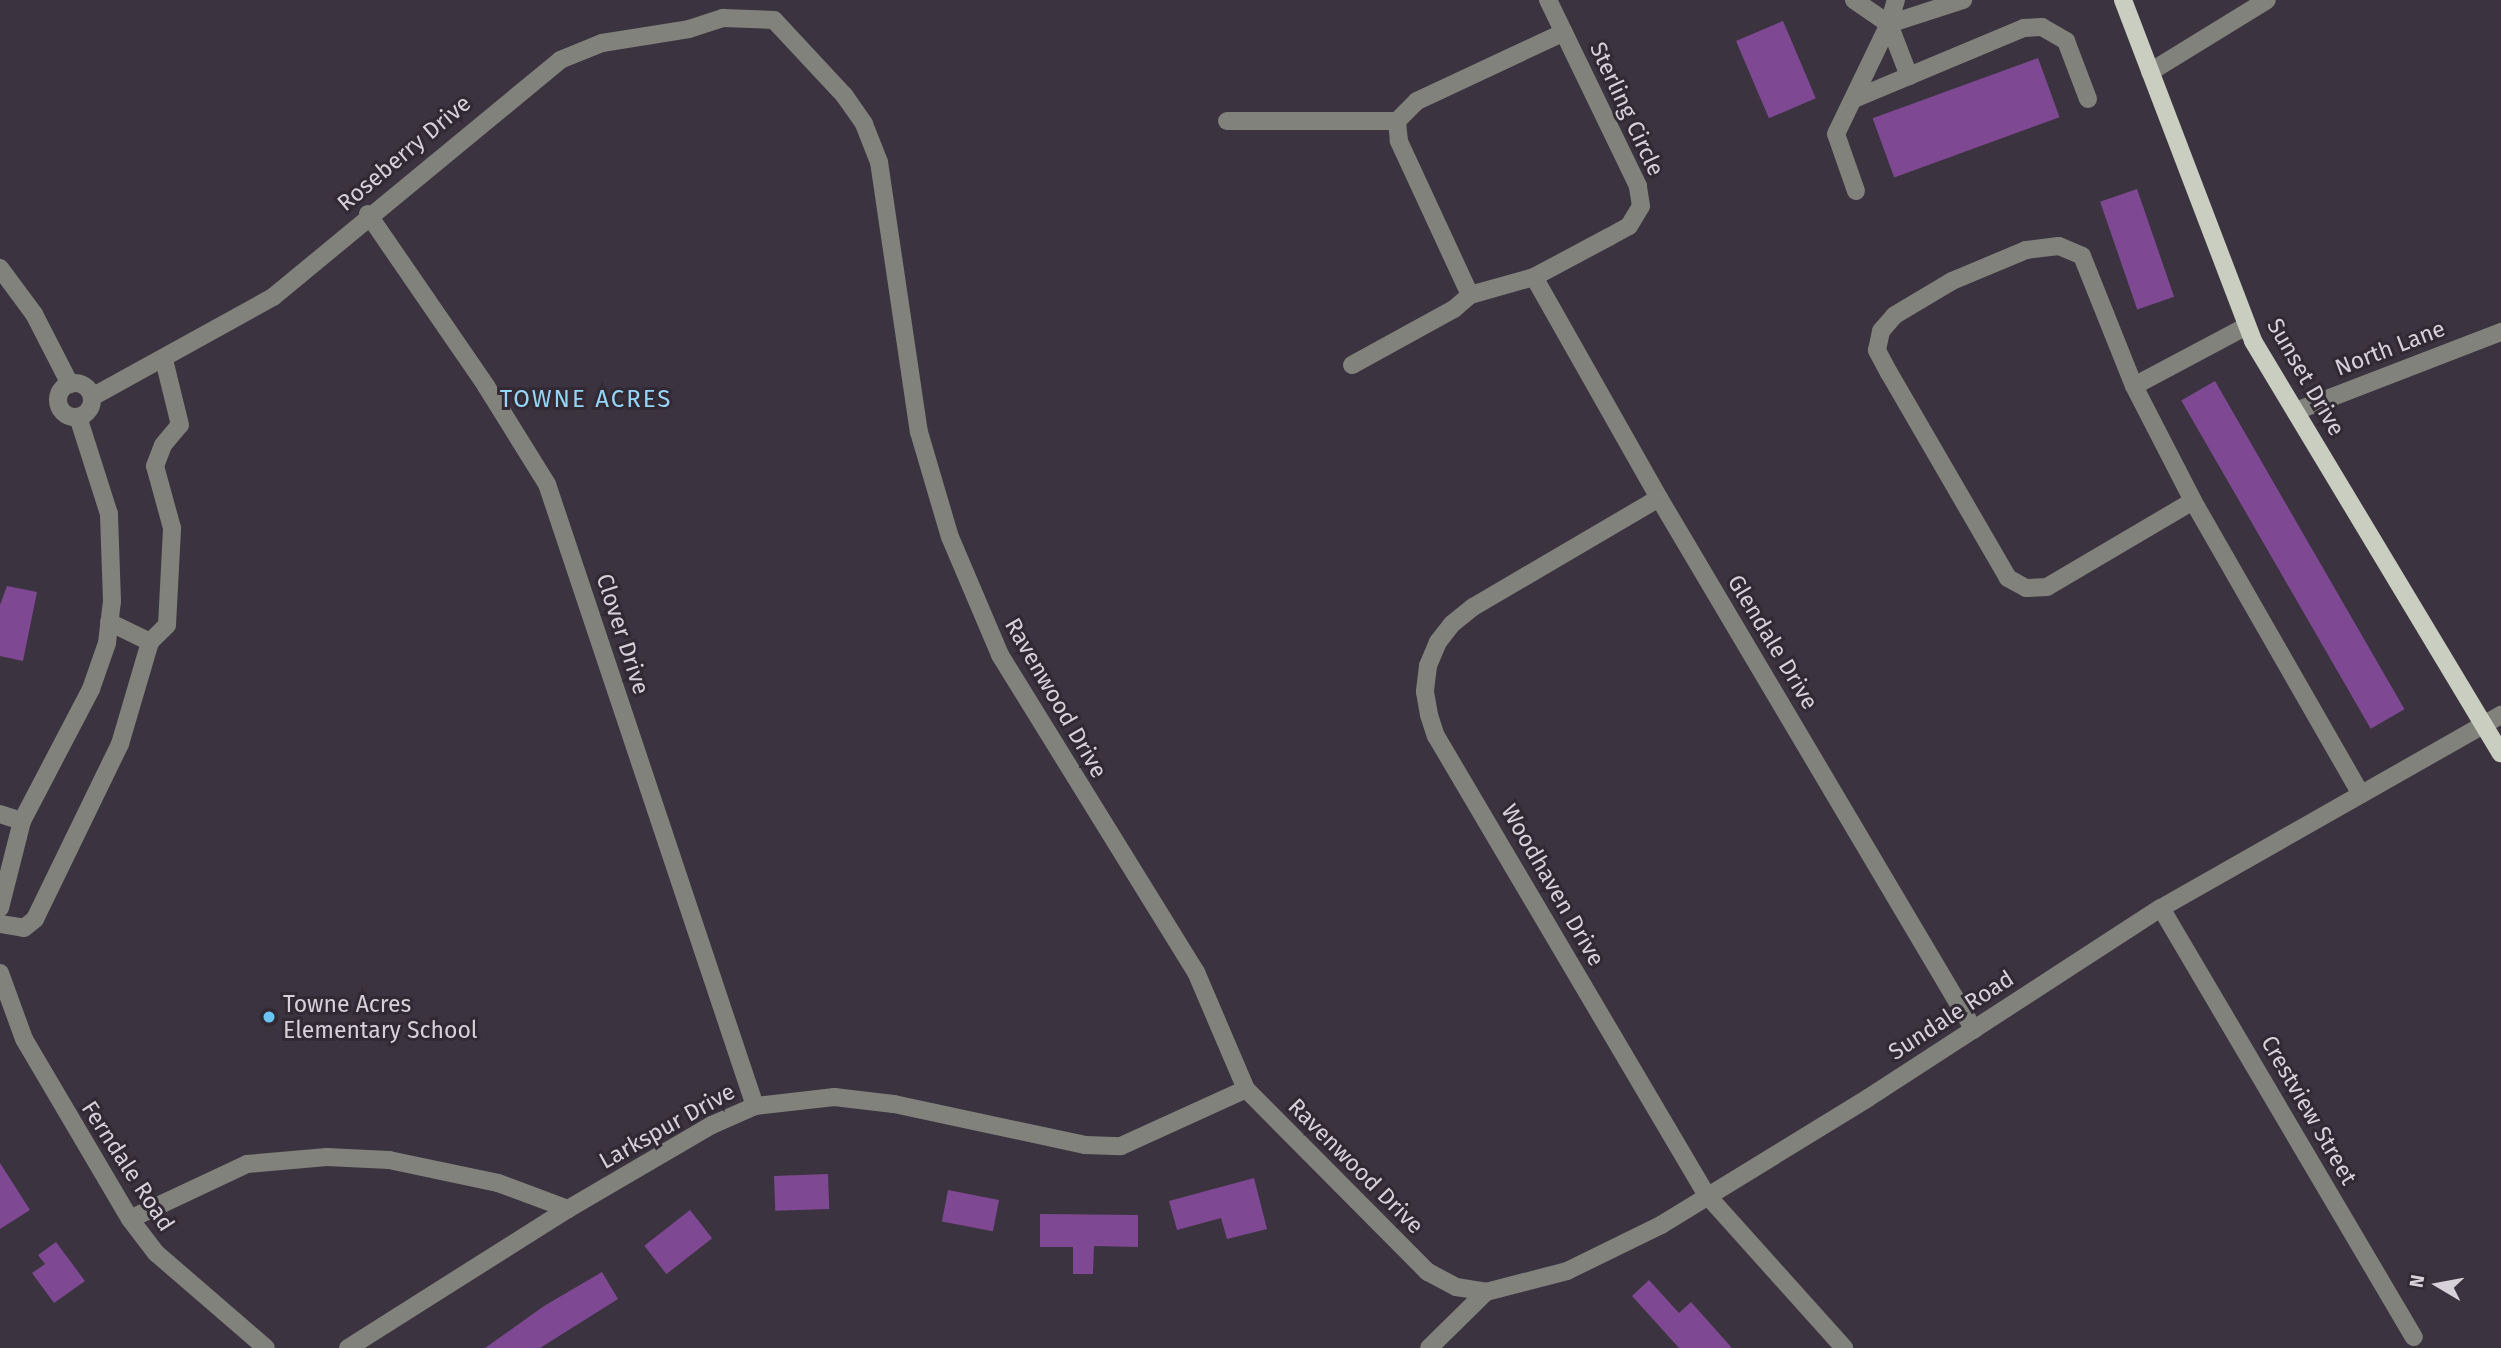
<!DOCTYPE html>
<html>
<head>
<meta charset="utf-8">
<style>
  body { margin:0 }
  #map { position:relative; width:2501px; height:1348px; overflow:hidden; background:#3b333f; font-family:"Fira Sans",sans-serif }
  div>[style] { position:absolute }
  .building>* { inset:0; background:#7e4992; transform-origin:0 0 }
  .minor>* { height:18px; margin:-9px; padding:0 9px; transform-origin:9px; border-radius:9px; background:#80827b }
  .minor>.ring { margin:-9px; padding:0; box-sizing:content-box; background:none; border:18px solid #80827b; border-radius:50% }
  .major>* { height:18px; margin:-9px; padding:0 9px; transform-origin:9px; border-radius:9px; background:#cacec0 }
  .dots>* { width:19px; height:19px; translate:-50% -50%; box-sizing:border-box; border:4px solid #312934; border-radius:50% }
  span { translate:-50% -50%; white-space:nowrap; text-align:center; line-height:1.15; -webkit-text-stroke:6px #312934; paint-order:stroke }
  .street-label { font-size:23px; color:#d7d2d9 }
  .poi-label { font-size:23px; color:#d7d2d9 }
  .left { translate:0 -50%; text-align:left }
  .neighbourhood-label { font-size:24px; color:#96d5f7; letter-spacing:2px }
  .north { position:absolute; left:2403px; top:1250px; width:70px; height:70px; -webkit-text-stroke:5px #312934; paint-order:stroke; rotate:280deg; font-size:19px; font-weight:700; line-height:28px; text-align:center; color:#d7d2d9 }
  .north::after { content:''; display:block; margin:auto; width:24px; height:32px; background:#d7d2d9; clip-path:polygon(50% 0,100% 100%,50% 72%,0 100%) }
</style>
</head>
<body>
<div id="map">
  <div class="building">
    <div style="left:1783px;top:21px;width:84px;height:51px;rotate:67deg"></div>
    <div style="left:2038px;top:58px;width:63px;height:176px;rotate:70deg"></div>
    <div style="left:2137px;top:189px;width:114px;height:39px;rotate:71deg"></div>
    <div style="left:2215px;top:381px;width:379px;height:39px;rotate:60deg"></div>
    <div style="clip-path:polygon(7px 586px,37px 592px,23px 661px,0 656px,0 605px)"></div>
    <div style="clip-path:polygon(0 1163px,30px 1210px,0 1229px)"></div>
    <div style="left:828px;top:1174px;width:35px;height:54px;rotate:88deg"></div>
    <div style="clip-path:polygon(1254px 1178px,1267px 1229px,1227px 1239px,1221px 1218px,1177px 1230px,1169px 1201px)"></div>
    <div style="left:948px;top:1190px;width:52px;height:32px;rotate:11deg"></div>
    <div style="left:690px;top:1210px;width:36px;height:58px;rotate:52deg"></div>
    <div style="clip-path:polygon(1040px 1214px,1138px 1215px,1138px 1247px,1094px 1246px,1093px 1274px,1073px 1274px,1073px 1247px,1040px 1247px)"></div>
    <div style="clip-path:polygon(56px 1242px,85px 1281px,54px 1303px,32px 1273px,45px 1264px,38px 1255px)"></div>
    <div style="clip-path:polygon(602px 1272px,618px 1299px,540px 1348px,485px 1348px,544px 1306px)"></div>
    <div style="clip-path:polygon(1649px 1280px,1679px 1313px,1691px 1302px,1732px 1348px,1679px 1348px,1632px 1296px)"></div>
  </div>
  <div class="minor">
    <div style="left:1854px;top:0;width:42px;rotate:34.4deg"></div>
    <div style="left:1889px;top:24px;width:56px;rotate:69deg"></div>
    <div style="left:1889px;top:24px;width:78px;rotate:-18deg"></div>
    <div style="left:2150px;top:72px;width:137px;rotate:-31.6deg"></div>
    <div style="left:1854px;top:99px;width:184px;rotate:-22.7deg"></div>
    <div style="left:2024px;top:28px;width:18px;rotate:-3deg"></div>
    <div style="left:2042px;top:27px;width:28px;rotate:30deg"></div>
    <div style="left:2066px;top:41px;width:62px;rotate:69.2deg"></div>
    <div style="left:1227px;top:121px;width:170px"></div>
    <div style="left:1856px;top:191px;width:60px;rotate:-109.3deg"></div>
    <div style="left:1836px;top:134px;width:122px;rotate:-64.3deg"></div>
    <div style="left:1889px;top:24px;width:25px;rotate:-74deg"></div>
    <div style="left:368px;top:214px;width:209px;rotate:55.5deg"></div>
    <div style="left:486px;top:386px;width:115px;rotate:58.1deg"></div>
    <div style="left:547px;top:484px;width:656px;rotate:71.51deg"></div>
    <div style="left:0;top:268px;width:57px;rotate:53.5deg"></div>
    <div style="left:34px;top:314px;width:79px;rotate:62.8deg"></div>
    <div style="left:1534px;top:277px;width:254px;rotate:60.5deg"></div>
    <div style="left:1659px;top:498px;width:618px;rotate:59.37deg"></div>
    <div style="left:1470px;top:295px;width:170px;rotate:-114.8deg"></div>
    <div style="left:1399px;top:141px;width:20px;rotate:-96deg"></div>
    <div style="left:1397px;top:121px;width:28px;rotate:-45deg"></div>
    <div style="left:1417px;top:101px;width:162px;rotate:-25.1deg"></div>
    <div style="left:1352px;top:365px;width:116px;rotate:-28.8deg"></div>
    <div style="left:1454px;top:309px;width:21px;rotate:-41deg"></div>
    <div style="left:1470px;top:295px;width:66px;rotate:-15.7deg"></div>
    <div style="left:1534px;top:277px;width:85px;rotate:-28.1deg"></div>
    <div style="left:1609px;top:237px;width:23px;rotate:-29deg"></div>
    <div style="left:1629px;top:226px;width:23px;rotate:-59deg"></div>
    <div style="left:1641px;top:206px;width:20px;rotate:-99deg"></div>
    <div style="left:1638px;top:186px;width:207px;rotate:-115.8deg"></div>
    <div class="ring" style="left:58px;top:383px;width:16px;height:16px"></div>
    <div style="left:2134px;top:386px;width:128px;rotate:-28deg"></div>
    <div style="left:92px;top:397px;width:207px;rotate:-28.9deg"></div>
    <div style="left:273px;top:297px;width:372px;rotate:-39.5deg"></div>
    <div style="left:560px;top:60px;width:45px;rotate:-22deg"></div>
    <div style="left:602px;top:43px;width:88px;rotate:-9.1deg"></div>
    <div style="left:689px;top:29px;width:36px;rotate:-18deg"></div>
    <div style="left:723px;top:18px;width:51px;rotate:2.2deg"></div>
    <div style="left:774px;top:20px;width:103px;rotate:47deg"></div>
    <div style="left:844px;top:95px;width:35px;rotate:55deg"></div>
    <div style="left:864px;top:124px;width:41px;rotate:68.5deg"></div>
    <div style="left:879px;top:162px;width:273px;rotate:81.6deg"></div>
    <div style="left:919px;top:432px;width:109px;rotate:73.6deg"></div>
    <div style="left:950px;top:537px;width:128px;rotate:67deg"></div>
    <div style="left:1000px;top:655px;width:373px;rotate:58.3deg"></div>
    <div style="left:1196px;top:972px;width:127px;rotate:66.9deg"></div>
    <div style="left:1246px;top:1089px;width:258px;rotate:45.2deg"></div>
    <div style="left:1428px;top:1272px;width:32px;rotate:28deg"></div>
    <div style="left:1456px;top:1287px;width:30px;rotate:9deg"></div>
    <div style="left:2296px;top:411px;width:220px;rotate:-21.1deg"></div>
    <div style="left:1659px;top:498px;width:216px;rotate:149.6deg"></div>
    <div style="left:1473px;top:607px;width:27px;rotate:141deg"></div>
    <div style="left:1452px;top:624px;width:23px;rotate:128deg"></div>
    <div style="left:1438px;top:642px;width:26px;rotate:113deg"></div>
    <div style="left:1428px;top:666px;width:26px;rotate:97deg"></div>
    <div style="left:1425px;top:692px;width:23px;rotate:80deg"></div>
    <div style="left:1429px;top:715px;width:22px;rotate:72deg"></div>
    <div style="left:1436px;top:736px;width:532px;rotate:59.48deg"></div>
    <div style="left:1706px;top:1194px;width:207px;rotate:48.1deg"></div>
    <div style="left:2193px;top:501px;width:169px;rotate:149.5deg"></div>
    <div style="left:2047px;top:587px;width:21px;rotate:177deg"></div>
    <div style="left:2026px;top:588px;width:21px;rotate:-151deg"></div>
    <div style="left:2008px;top:578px;width:237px;rotate:-120.1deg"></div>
    <div style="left:1889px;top:373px;width:26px;rotate:-118deg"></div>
    <div style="left:1877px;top:350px;width:19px;rotate:-78deg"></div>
    <div style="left:1881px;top:331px;width:21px;rotate:-49deg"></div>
    <div style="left:1895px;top:315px;width:66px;rotate:-30.8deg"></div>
    <div style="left:1952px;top:281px;width:80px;rotate:-22.7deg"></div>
    <div style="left:2026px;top:250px;width:33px;rotate:-7deg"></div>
    <div style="left:2059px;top:246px;width:25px;rotate:23deg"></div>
    <div style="left:2082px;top:256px;width:140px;rotate:68.2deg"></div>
    <div style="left:2134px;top:386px;width:129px;rotate:62.8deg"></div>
    <div style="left:2193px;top:501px;width:338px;rotate:60.2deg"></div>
    <div style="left:109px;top:622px;width:46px;rotate:26deg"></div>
    <div style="left:0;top:814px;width:23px;rotate:18deg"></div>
    <div style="left:0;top:908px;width:90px;rotate:-75.8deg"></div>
    <div style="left:22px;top:821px;width:149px;rotate:-62.4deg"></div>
    <div style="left:91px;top:689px;width:49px;rotate:-70.8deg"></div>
    <div style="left:107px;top:643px;width:42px;rotate:-83.2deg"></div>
    <div style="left:112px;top:601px;width:87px;rotate:-92deg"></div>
    <div style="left:109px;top:514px;width:102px;rotate:-107.7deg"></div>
    <div style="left:2161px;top:908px;width:498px;rotate:59.5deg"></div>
    <div style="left:0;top:924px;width:24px;rotate:9deg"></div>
    <div style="left:24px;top:928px;width:14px;rotate:-39deg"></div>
    <div style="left:35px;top:919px;width:195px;rotate:-64.1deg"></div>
    <div style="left:120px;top:744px;width:106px;rotate:-73.6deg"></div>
    <div style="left:150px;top:642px;width:24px;rotate:-45deg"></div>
    <div style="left:167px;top:625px;width:97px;rotate:-87deg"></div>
    <div style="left:172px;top:528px;width:64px;rotate:-105.3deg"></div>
    <div style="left:155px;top:466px;width:22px;rotate:-69deg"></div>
    <div style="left:163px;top:445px;width:26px;rotate:-50deg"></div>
    <div style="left:180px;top:425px;width:67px;rotate:-103.8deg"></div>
    <div style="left:0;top:973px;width:70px;rotate:70deg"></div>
    <div style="left:24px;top:1039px;width:209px;rotate:59.5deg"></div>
    <div style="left:130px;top:1219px;width:43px;rotate:52.6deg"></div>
    <div style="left:156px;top:1253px;width:145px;rotate:40.8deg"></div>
    <div style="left:130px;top:1219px;width:129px;rotate:-25.2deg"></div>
    <div style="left:247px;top:1164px;width:80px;rotate:-5deg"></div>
    <div style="left:327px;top:1157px;width:62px;rotate:2.8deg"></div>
    <div style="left:389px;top:1160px;width:111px;rotate:11.9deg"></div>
    <div style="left:498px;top:1183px;width:75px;rotate:20.4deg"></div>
    <div style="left:348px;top:1348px;width:260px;rotate:-32.3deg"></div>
    <div style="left:568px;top:1209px;width:167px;rotate:-30.3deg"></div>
    <div style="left:712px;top:1125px;width:47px;rotate:-23.8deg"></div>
    <div style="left:755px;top:1106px;width:80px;rotate:-6.5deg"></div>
    <div style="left:834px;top:1097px;width:60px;rotate:6.7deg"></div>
    <div style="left:894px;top:1104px;width:195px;rotate:12.1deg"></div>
    <div style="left:1085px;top:1145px;width:36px;rotate:2deg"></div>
    <div style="left:1121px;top:1146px;width:137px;rotate:-24.5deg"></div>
    <div style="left:1429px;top:1348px;width:80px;rotate:-44.5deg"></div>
    <div style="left:1486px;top:1292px;width:84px;rotate:-14.5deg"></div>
    <div style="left:1567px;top:1271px;width:105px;rotate:-26.1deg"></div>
    <div style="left:1661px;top:1225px;width:243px;rotate:-31.5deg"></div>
    <div style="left:1868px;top:1098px;width:349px;rotate:-33deg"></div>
    <div style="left:2161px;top:908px;width:391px;rotate:-29.6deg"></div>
  </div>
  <div class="major">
    <div style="left:2123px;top:0;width:365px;rotate:69.1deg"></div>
    <div style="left:2253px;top:341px;width:481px;rotate:59deg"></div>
  </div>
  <div class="dots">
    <div style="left:269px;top:1017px;background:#6ac3f1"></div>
  </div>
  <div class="street-label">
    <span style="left:1627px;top:109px;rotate:65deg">Sterling Circle</span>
    <span style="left:404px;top:153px;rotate:-40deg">Roseberry Drive</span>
    <span style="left:2390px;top:348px;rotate:-21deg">North Lane</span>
    <span style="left:2306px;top:377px;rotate:60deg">Sunset Drive</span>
    <span style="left:623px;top:634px;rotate:72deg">Clover Drive</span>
    <span style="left:1773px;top:642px;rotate:59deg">Glendale Drive</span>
    <span style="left:1056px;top:698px;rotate:60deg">Ravenwood Drive</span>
    <span style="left:1553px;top:885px;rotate:60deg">Woodhaven Drive</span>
    <span style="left:1951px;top:1015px;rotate:-33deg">Sundale Road</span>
    <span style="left:2309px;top:1110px;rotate:60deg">Crestview Street</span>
    <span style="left:667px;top:1126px;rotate:-29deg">Larkspur Drive</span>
    <span style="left:128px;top:1166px;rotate:57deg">Ferndale Road</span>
    <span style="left:1356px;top:1166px;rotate:45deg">Ravenwood Drive</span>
  </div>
  <div class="poi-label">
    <span class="left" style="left:283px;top:1017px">Towne Acres<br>Elementary School</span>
  </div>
  <div class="neighbourhood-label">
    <span style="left:586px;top:400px">TOWNE ACRES</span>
  </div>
  <div class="north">N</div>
</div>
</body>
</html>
